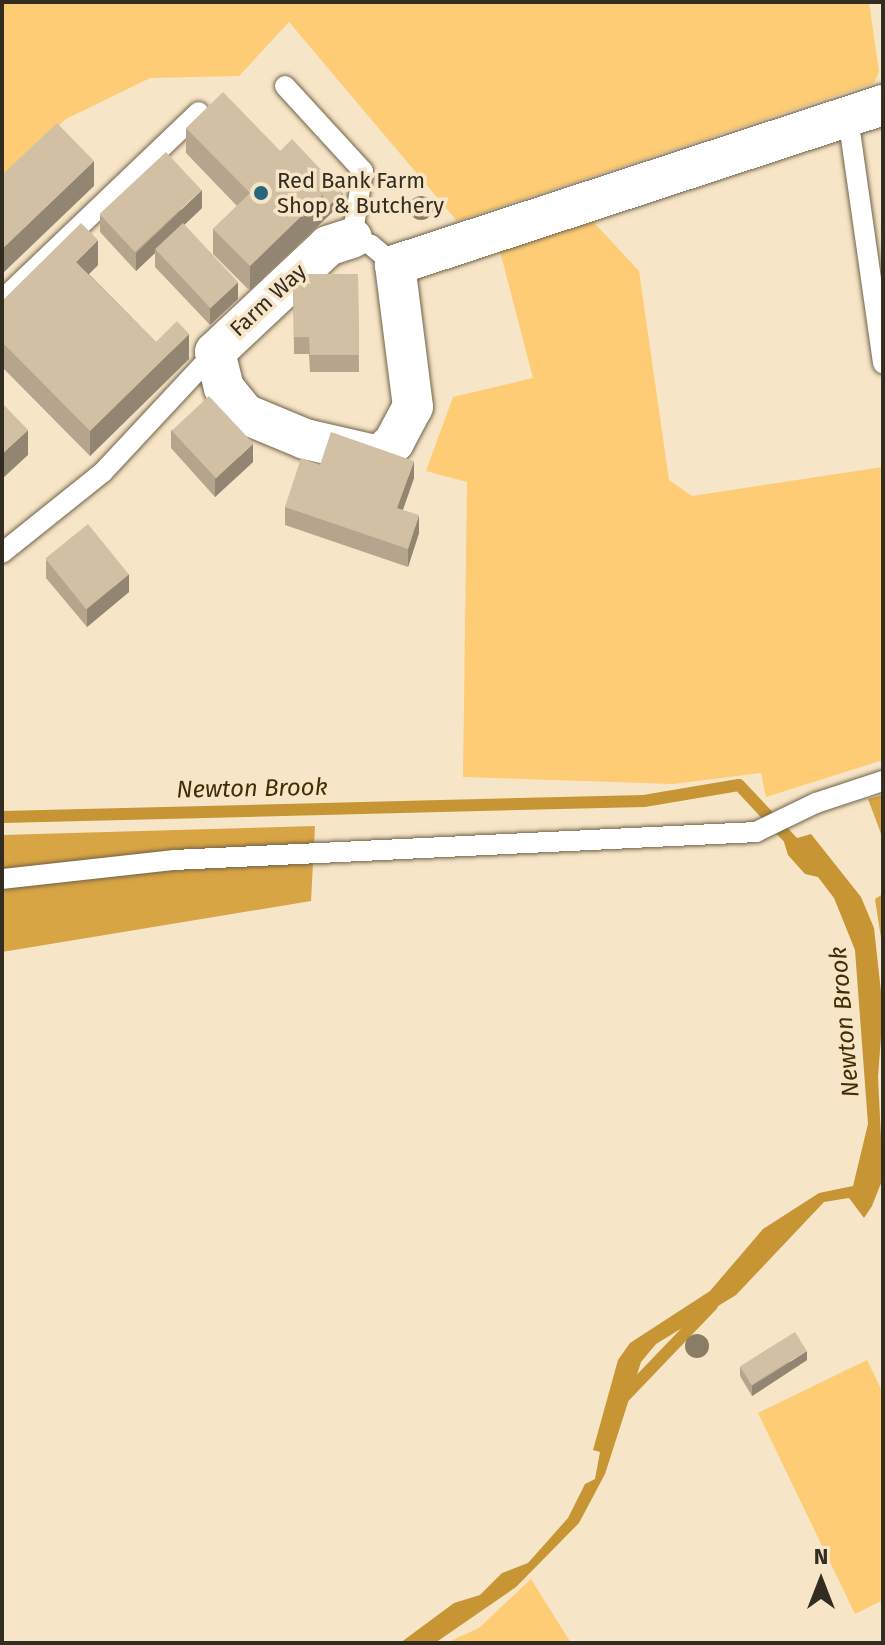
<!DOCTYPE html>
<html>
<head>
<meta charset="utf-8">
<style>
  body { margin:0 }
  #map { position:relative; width:885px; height:1645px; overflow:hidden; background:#f6e5c7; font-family:"Fira Sans",sans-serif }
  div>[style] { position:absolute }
  .green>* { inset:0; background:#fdcc75 }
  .forest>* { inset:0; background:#d8a545 }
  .water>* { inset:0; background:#c79533 }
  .stream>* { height:12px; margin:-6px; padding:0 6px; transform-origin:6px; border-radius:6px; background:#c79533 }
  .roads { filter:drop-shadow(0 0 2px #716248) drop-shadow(0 0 2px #716248) }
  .lane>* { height:20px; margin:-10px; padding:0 10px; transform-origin:10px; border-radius:10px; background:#fff }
  .street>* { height:40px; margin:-20px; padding:0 20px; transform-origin:20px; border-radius:20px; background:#fff }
  .trees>* { width:24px; height:24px; margin:-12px; border-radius:50%; background:#8a7d66 }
  .wall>* { inset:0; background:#b4a58c }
  .shaded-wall>* { inset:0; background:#928672 }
  .building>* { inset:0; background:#d1c0a3; transform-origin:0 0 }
  .dots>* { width:22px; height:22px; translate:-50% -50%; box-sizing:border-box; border:4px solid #f6e5c7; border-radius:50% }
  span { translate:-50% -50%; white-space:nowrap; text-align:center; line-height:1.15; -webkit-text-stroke:7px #f6e5c7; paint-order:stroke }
  .poi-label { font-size:22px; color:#332c21 }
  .left { translate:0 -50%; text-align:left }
  .street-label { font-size:22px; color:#332c21 }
  .water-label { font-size:24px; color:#432e04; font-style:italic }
  .frame { position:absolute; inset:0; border:4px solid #332c21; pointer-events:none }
  .north { position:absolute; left:781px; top:1541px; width:80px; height:80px; -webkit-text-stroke:6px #f6e5c7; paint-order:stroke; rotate:0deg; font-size:22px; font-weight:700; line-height:32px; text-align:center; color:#332c21 }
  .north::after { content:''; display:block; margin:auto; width:28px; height:36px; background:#332c21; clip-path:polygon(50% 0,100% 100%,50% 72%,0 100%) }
</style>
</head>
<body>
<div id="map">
  <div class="green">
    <div style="clip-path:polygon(2px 2px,869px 2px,879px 72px,874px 83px,457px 221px,289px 22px,239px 76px,150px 78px,66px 119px,2px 176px)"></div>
    <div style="clip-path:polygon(586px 214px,639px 271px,669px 480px,692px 496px,883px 467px,883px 760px,766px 797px,761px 773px,673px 784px,463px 777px,467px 482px,426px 471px,453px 397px,533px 378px,497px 240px)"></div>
    <div style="clip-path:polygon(867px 1360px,883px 1393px,883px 1600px,855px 1614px,758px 1413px)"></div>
    <div style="clip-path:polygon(531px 1579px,571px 1643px,446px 1643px,479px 1628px)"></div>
  </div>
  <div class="forest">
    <div style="clip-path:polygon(883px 795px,883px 839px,868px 799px)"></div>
    <div style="clip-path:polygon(315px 826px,311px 901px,2px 952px,2px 835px)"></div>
    <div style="clip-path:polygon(883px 894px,883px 951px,875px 899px)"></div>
  </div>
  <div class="water">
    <div style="clip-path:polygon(811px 834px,861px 897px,874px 928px,883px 1010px,878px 1077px,883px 1178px,872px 1206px,864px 1218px,849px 1198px,824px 1202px,736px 1295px,656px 1344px,641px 1362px,605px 1474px,579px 1523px,516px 1587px,435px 1643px,400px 1643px,454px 1603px,480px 1595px,502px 1573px,528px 1563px,568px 1518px,585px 1484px,595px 1479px,600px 1452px,593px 1450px,618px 1360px,630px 1343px,710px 1291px,763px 1229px,819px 1193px,853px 1186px,868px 1124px,855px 950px,834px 898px,818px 877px,805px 874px,788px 855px,784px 842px)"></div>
  </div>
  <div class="stream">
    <div style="left:2px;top:817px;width:642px;rotate:-1.43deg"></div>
    <div style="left:644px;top:801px;width:96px;rotate:-9.6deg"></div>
    <div style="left:739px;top:785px;width:91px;rotate:46.8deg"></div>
    <div style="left:619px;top:1402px;width:134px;rotate:-46.2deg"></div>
  </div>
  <div class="roads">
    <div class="lane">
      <div style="left:285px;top:86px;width:115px;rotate:47.5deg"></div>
      <div style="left:363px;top:171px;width:68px;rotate:99.3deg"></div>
      <div style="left:352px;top:238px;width:20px;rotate:20deg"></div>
      <div style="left:371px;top:245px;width:31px;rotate:40deg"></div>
      <div style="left:848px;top:117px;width:249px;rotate:81.9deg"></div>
      <div style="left:2px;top:300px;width:272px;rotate:-43.7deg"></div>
      <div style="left:2px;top:553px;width:129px;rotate:-38.7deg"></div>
      <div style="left:103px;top:472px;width:164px;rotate:-47deg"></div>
      <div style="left:2px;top:879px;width:173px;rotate:-6.3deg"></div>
      <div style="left:174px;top:860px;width:583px;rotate:-2.75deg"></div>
      <div style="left:756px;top:832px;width:67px;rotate:-25.8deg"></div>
      <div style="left:816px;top:803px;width:71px;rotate:-18.2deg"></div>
    </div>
    <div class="street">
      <div style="left:352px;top:238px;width:25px;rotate:162deg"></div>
      <div style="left:328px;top:246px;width:155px;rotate:136.8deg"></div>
      <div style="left:215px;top:352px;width:37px;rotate:76deg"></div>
      <div style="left:224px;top:388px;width:33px;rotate:51deg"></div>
      <div style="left:245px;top:414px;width:65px;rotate:22.6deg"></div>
      <div style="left:305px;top:439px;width:76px;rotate:12.9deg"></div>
      <div style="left:379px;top:456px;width:21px;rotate:-43deg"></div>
      <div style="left:394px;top:442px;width:40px;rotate:-62deg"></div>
      <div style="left:413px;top:407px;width:143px;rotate:-97.2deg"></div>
      <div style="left:395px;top:265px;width:514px;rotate:-18.15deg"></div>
    </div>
  </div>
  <div class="trees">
    <div style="left:421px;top:208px"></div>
    <div style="left:697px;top:1346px"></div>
  </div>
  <div class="wall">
    <div style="clip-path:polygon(186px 128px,280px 151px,343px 202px,250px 291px,213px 254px,213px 229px,237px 206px,186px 153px)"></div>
    <div style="clip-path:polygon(202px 208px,184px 225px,238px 299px,210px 325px,155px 267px,155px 253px,136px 271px,100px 232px,100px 215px)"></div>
    <div style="clip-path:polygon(98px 265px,89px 274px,156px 342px,189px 359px,90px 456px,2px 367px,2px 301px)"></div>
    <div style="clip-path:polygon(293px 274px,358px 274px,359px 372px,310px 372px,309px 354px,294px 354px)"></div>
    <div style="clip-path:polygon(171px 430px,253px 462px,215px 497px,171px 448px)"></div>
    <div style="clip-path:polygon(320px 465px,414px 478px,403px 510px,419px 533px,408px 567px,285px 525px,285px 507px)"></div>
    <div style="clip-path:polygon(46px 560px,129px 592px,87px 627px,46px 578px)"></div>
    <div style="clip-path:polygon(807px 1360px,752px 1396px,740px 1376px,740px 1367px)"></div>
  </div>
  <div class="shaded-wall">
    <div style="clip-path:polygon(94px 161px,94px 186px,2px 274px,2px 249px)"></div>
    <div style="clip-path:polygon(202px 190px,202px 208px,157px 251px,155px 249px,155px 253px,136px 271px,136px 253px)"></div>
    <div style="clip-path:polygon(343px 193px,343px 202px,250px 291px,250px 266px,323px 195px)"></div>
    <div style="clip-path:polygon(98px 240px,98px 265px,76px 287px,76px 262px)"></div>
    <div style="clip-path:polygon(238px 282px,238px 299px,210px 325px,210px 307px)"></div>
    <div style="clip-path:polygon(189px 334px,189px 359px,90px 456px,90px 431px)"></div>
    <div style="clip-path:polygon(28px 430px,28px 455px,2px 479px,2px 454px)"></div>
    <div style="clip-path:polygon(253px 444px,253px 462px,215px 497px,215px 479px)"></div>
    <div style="clip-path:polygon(414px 461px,414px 478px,397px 526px,397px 508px)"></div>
    <div style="clip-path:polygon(419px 515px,419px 533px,408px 567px,408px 549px)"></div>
    <div style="clip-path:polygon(129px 574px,129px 592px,87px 627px,87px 609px)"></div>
    <div style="clip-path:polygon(807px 1351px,807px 1360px,752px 1396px,752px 1386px)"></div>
  </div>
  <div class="building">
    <div style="clip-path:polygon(223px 92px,323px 195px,250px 266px,213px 229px,250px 193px,186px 128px)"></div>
    <div style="clip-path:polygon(57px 123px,94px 161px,2px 249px,2px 175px)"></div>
    <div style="clip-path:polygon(292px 139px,343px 193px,323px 211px,323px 195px,280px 151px)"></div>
    <div style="left:166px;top:152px;width:52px;height:91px;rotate:47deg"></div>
    <div style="clip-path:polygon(81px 223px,98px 240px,76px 262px,156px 342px,177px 321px,189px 334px,90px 431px,2px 342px,2px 301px)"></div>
    <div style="left:183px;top:223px;width:81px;height:38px;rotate:47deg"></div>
    <div style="clip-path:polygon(293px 274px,358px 274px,359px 355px,310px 355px,309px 337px,294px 337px)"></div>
    <div style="left:209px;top:396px;width:65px;height:51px;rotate:47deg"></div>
    <div style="clip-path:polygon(2px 403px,28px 430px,2px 454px)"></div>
    <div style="clip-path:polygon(331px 432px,414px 461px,397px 508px,419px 515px,408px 549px,285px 507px,301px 458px,320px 465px)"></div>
    <div style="left:88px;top:524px;width:65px;height:55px;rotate:51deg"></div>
    <div style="left:795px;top:1332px;width:22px;height:65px;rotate:58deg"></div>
  </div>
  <div class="dots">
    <div style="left:261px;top:193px;background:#29667d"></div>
  </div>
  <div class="poi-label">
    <span class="left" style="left:277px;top:193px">Red Bank Farm<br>Shop &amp; Butchery</span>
  </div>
  <div class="street-label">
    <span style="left:268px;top:300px;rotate:-43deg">Farm Way</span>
  </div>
  <div class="water-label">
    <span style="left:252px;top:789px;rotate:-1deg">Newton Brook</span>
    <span style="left:845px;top:1022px;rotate:-95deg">Newton Brook</span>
  </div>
  <div class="frame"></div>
  <div class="north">N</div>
</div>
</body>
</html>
